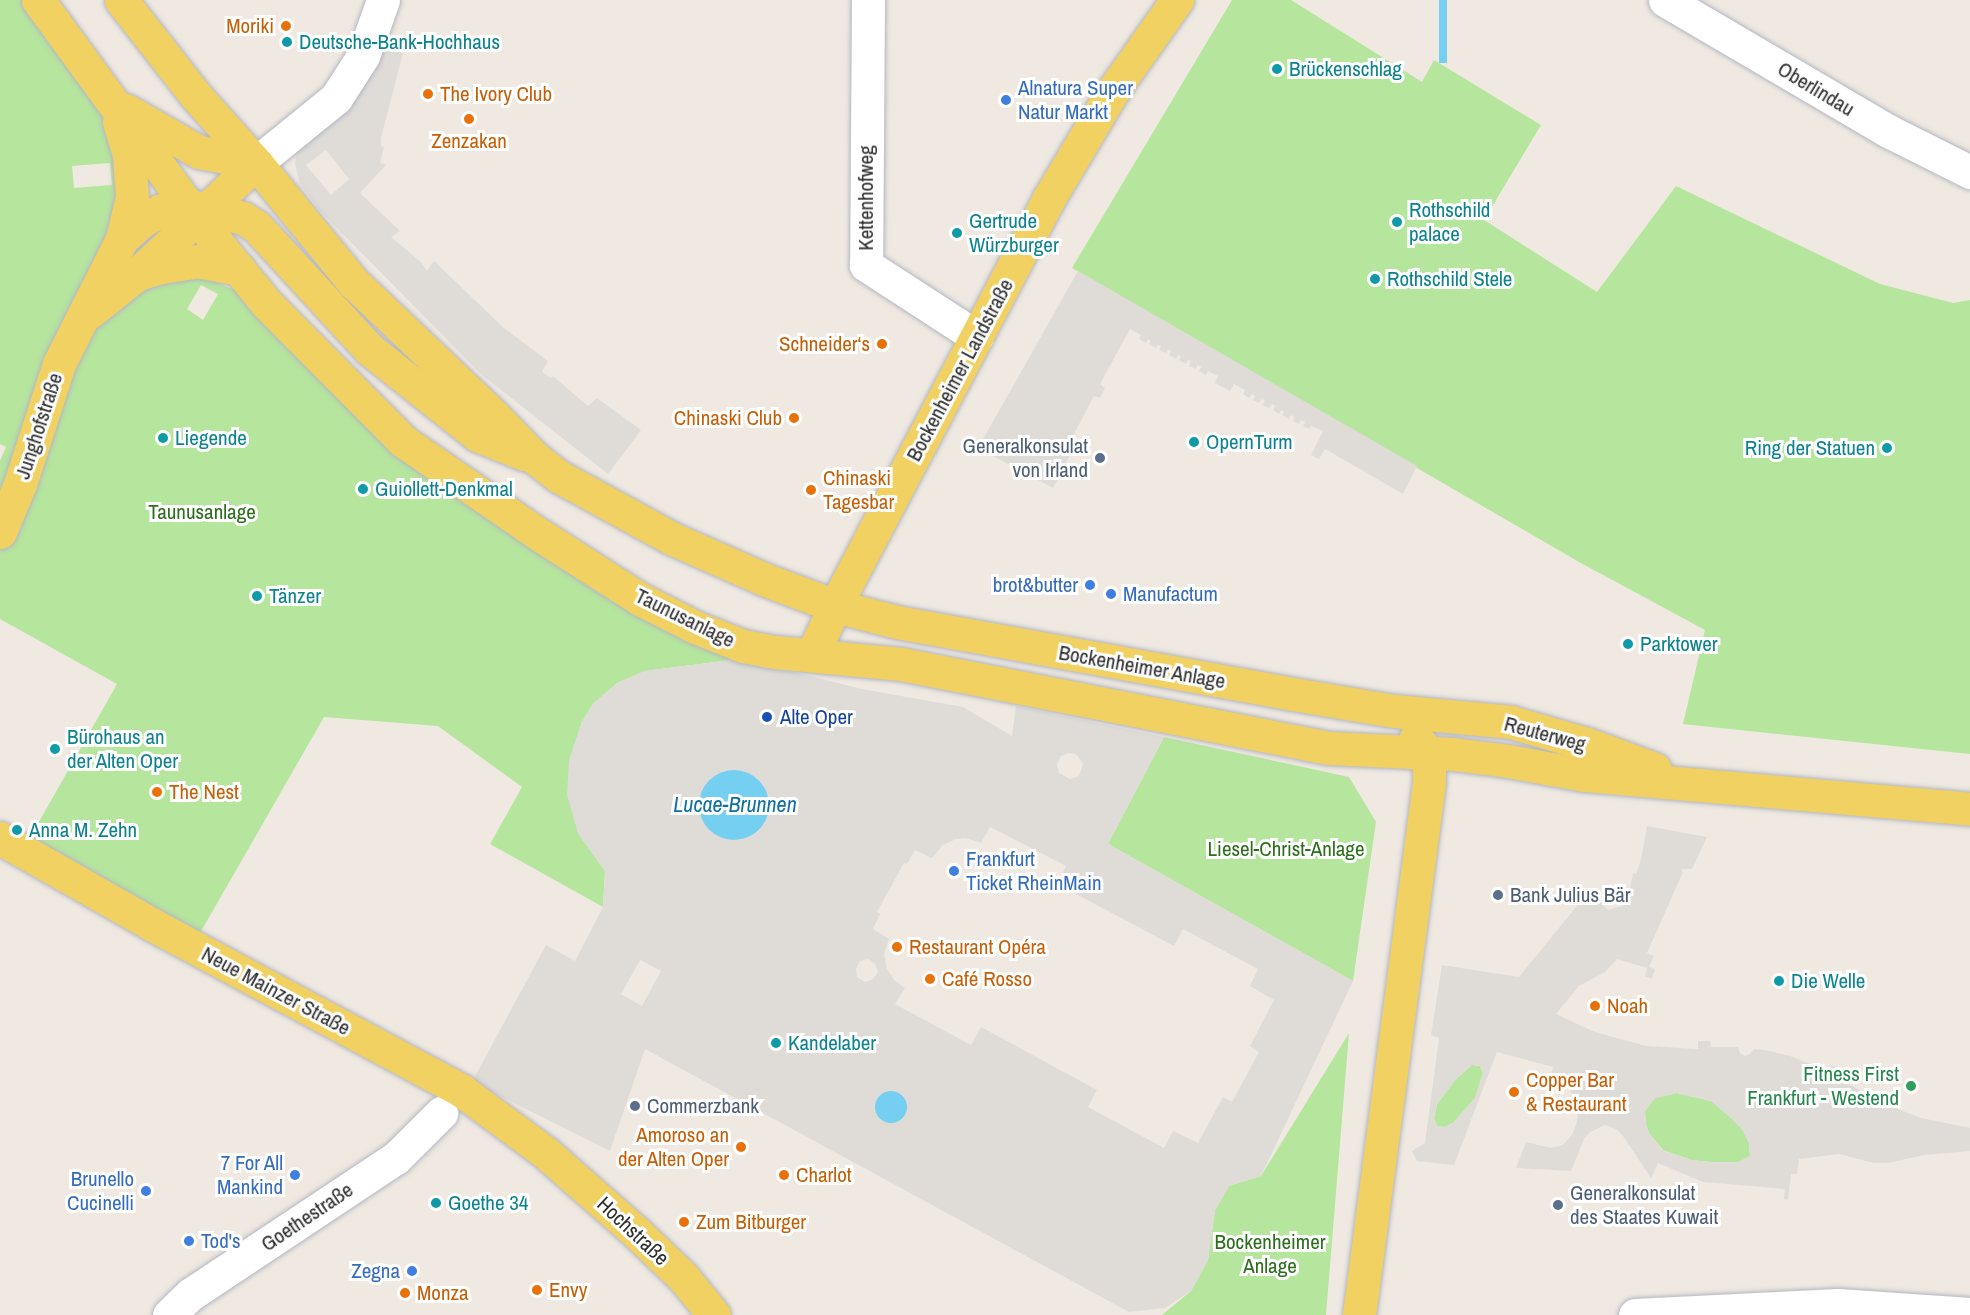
<!DOCTYPE html>
<html>
<head>
<meta charset="utf-8">
<style>
  body { margin:0 }
  #map { position:relative; width:1970px; height:1315px; overflow:hidden; background:#efe9e1; font-family:"Archivo Narrow",sans-serif }
  div>[style] { position:absolute }
  .green>* { inset:0; background:#b6e59e }
  .plaza>* { inset:0; background:#dfdcd8 }
  .water>* { inset:0; background:#75cff0; transform-origin:0 0 }
  .round { border-radius:50% }
  .roads { filter:drop-shadow(0 0 2px #b4b7c1) drop-shadow(0 0 2px #b4b7c1) }
  .minor>* { height:33px; margin:-16.5px; padding:0 16.5px; transform-origin:16.5px; border-radius:16.5px; background:#fff }
  .major>* { height:33px; margin:-16.5px; padding:0 16.5px; transform-origin:16.5px; border-radius:16.5px; background:#f2d163 }
  .dots>* { width:16px; height:16px; translate:-50% -50%; box-sizing:border-box; border:3px solid #fff; border-radius:50% }
  span { translate:-50% -50%; white-space:nowrap; text-align:center; line-height:1.15; -webkit-text-stroke:6px #fff; paint-order:stroke }
  .food-label { font-size:21px; color:#c56008 }
  .right { translate:-100% -50%; text-align:right }
  .left { translate:0 -50%; text-align:left }
  .culture-label { font-size:21px; color:#0d838f }
  .shop-label { font-size:21px; color:#366cbe }
  .street-label { font-size:21px; color:#2e2e2e }
  .service-label { font-size:21px; color:#4e5e75 }
  .park-label { font-size:21px; color:#2c6e1b }
  .transit-label { font-size:21px; color:#164399 }
  .leisure-label { font-size:21px; color:#27864d }
  .water-label { font-size:22px; color:#0d6fa3; font-style:italic }
</style>
</head>
<body>
<div id="map">
  <div class="green">
    <div style="clip-path:polygon(evenodd,0 0,37px 0,114px 103px,143px 250px,267px 304px,403px 441px,739px 659px,645px 671px,617px 683px,593px 704px,582px 722px,569px 761px,578px 833px,605px 871px,603px 907px,490px 844px,522px 787px,438px 726px,324px 717px,200px 933px,27px 843px,117px 684px,0 619px,0 461px,6px 447px,0 444px,0 0,110px 163px,112px 185px,74px 188px,72px 166px,110px 163px,0 0,201px 285px,218px 294px,203px 320px,187px 309px,201px 285px)"></div>
    <div style="clip-path:polygon(1232px 0,1291px 0,1422px 82px,1434px 60px,1541px 125px,1484px 220px,1597px 292px,1676px 186px,1880px 284px,1953px 303px,1970px 300px,1970px 754px,1683px 724px,1705px 630px,1579px 562px,1072px 268px)"></div>
    <div style="clip-path:polygon(1164px 737px,1349px 777px,1376px 822px,1353px 981px,1108px 844px)"></div>
    <div style="clip-path:polygon(1349px 1033px,1326px 1315px,1162px 1315px,1191px 1291px,1208px 1260px,1215px 1210px,1229px 1186px,1261px 1176px)"></div>
    <div style="clip-path:polygon(1472px 1065px,1480px 1066px,1483px 1073px,1475px 1098px,1454px 1122px,1445px 1127px,1437px 1126px,1434px 1118px,1437px 1104px,1455px 1080px)"></div>
    <div style="clip-path:polygon(1677px 1093px,1711px 1101px,1729px 1116px,1742px 1129px,1749px 1143px,1750px 1156px,1739px 1162px,1711px 1162px,1691px 1160px,1663px 1150px,1649px 1133px,1646px 1124px,1645px 1111px,1655px 1098px)"></div>
  </div>
  <div class="plaza">
    <div style="clip-path:polygon(evenodd,381px 46px,403px 53px,381px 138px,381px 146px,384px 147px,380px 163px,386px 165px,360px 193px,400px 231px,391px 237px,421px 262px,427px 271px,434px 261px,504px 328px,548px 361px,542px 372px,551px 378px,553px 376px,588px 406px,597px 398px,641px 430px,608px 474px,482px 375px,318px 209px,300px 184px,295px 164px,297px 152px,381px 46px,326px 150px,349px 179px,331px 195px,306px 165px,326px 150px)"></div>
    <div style="clip-path:polygon(1078px 271px,1417px 466px,1403px 494px,1325px 449px,1319px 459px,1311px 455px,1323px 431px,1311px 426px,1309px 429px,1303px 426px,1305px 422px,1301px 420px,1299px 424px,1293px 421px,1294px 417px,1291px 415px,1289px 419px,1282px 415px,1284px 412px,1281px 410px,1279px 414px,1273px 410px,1275px 406px,1272px 404px,1269px 408px,1262px 405px,1265px 401px,1262px 399px,1259px 403px,1253px 400px,1255px 396px,1252px 394px,1249px 398px,1243px 394px,1245px 390px,1234px 384px,1230px 391px,1215px 383px,1218px 376px,1208px 371px,1206px 375px,1199px 371px,1201px 367px,1198px 365px,1196px 369px,1189px 366px,1191px 361px,1188px 360px,1186px 364px,1179px 360px,1181px 356px,1178px 355px,1176px 359px,1169px 355px,1171px 351px,1168px 349px,1166px 353px,1159px 350px,1161px 346px,1158px 345px,1156px 348px,1149px 344px,1151px 341px,1148px 339px,1146px 343px,1139px 339px,1141px 335px,1130px 329px,1100px 384px,1105px 388px,1100px 398px,1094px 396px,1065px 451px,1070px 455px,1053px 488px,978px 448px)"></div>
    <div style="clip-path:polygon(evenodd,739px 659px,862px 689px,963px 707px,1012px 736px,1016px 706px,1164px 737px,1108px 844px,1353px 981px,1261px 1176px,1229px 1186px,1215px 1210px,1208px 1260px,1191px 1291px,1165px 1308px,1129px 1312px,645px 1049px,610px 1151px,472px 1082px,546px 945px,575px 961px,603px 907px,605px 871px,578px 833px,567px 795px,569px 761px,582px 722px,593px 704px,617px 683px,645px 671px,739px 659px,1068px 753px,1076px 754px,1083px 764px,1079px 776px,1070px 779px,1059px 773px,1057px 764px,1061px 756px,1068px 753px,739px 659px,728px 771px,740px 771px,757px 778px,764px 786px,770px 804px,742px 840px,725px 839px,711px 779px,728px 771px,739px 659px,990px 827px,1066px 866px,1057px 884px,1174px 946px,1183px 929px,1258px 969px,1250px 986px,1274px 1000px,1250px 1046px,1259px 1052px,1232px 1102px,1223px 1097px,1198px 1143px,1173px 1131px,1164px 1148px,1088px 1107px,1097px 1090px,981px 1027px,971px 1045px,895px 1004px,905px 988px,894px 980px,887px 969px,884px 954px,889px 939px,873px 929px,880px 914px,877px 912px,904px 863px,907px 864px,915px 850px,932px 858px,943px 845px,956px 839px,966px 838px,981px 843px,990px 827px,739px 659px,868px 959px,875px 964px,878px 972px,873px 979px,865px 982px,857px 977px,856px 969px,860px 961px,868px 959px,739px 659px,640px 960px,661px 971px,642px 1006px,621px 994px,640px 960px,739px 659px,887px 1091px,897px 1092px,905px 1099px,876px 1112px,876px 1102px,887px 1091px)"></div>
    <div style="clip-path:polygon(evenodd,1647px 826px,1707px 837px,1692px 869px,1681px 869px,1683px 872px,1647px 953px,1654px 956px,1649px 967px,1655px 969px,1652px 978px,1645px 977px,1647px 968px,1617px 959px,1605px 972px,1579px 986px,1556px 1014px,1595px 1032px,1646px 1046px,1698px 1049px,1698px 1041px,1710px 1041px,1711px 1046px,1705px 1047px,1738px 1047px,1740px 1053px,1745px 1056px,1750px 1054px,1754px 1049px,1765px 1050px,1790px 1056px,1833px 1073px,1829px 1069px,1831px 1065px,1842px 1070px,1838px 1078px,1883px 1103px,1921px 1118px,1970px 1128px,1970px 1151px,1924px 1155px,1888px 1163px,1874px 1163px,1839px 1154px,1799px 1159px,1797px 1174px,1791px 1174px,1788px 1200px,1784px 1199px,1785px 1189px,1703px 1182px,1658px 1163px,1651px 1178px,1623px 1136px,1616px 1129px,1605px 1125px,1590px 1132px,1584px 1139px,1571px 1171px,1516px 1168px,1526px 1142px,1551px 1148px,1563px 1145px,1572px 1135px,1577px 1122px,1578px 1109px,1569px 1088px,1551px 1074px,1553px 1067px,1497px 1052px,1454px 1165px,1417px 1161px,1412px 1151px,1425px 1143px,1439px 1038px,1431px 1035px,1442px 965px,1519px 977px,1590px 890px,1599px 892px,1600px 902px,1608px 910px,1623px 906px,1629px 895px,1633px 873px,1636px 874px,1641px 859px,1647px 826px,1472px 1065px,1480px 1066px,1483px 1073px,1475px 1098px,1454px 1122px,1445px 1127px,1437px 1126px,1434px 1118px,1437px 1104px,1455px 1080px,1472px 1065px,1647px 826px,1677px 1093px,1711px 1101px,1729px 1116px,1742px 1129px,1749px 1143px,1750px 1156px,1739px 1162px,1711px 1162px,1691px 1160px,1662px 1150px,1649px 1133px,1646px 1124px,1645px 1111px,1655px 1098px,1677px 1093px)"></div>
  </div>
  <div class="water">
    <div style="left:1439px;top:0;width:8px;height:63px"></div>
    <div class="round" style="left:699px;top:770px;width:70px;height:70px"></div>
    <div class="round" style="left:875px;top:1091px;width:32px;height:32px"></div>
  </div>
  <div class="roads">
    <div class="minor">
      <div style="left:868px;top:0;width:265px;rotate:90.4deg"></div>
      <div style="left:866px;top:265px;width:132px;rotate:33deg"></div>
      <div style="left:1665px;top:0;width:259px;rotate:30.4deg"></div>
      <div style="left:1888px;top:131px;width:92px;rotate:26.6deg"></div>
      <div style="left:256px;top:163px;width:103px;rotate:-39.1deg"></div>
      <div style="left:336px;top:98px;width:50px;rotate:-57.3deg"></div>
      <div style="left:363px;top:56px;width:59px;rotate:-70.3deg"></div>
      <div style="left:169px;top:1315px;width:30px;rotate:-44deg"></div>
      <div style="left:191px;top:1294px;width:246px;rotate:-33.6deg"></div>
      <div style="left:396px;top:1158px;width:64px;rotate:-45deg"></div>
      <div style="left:1635px;top:1315px;width:203px;rotate:-2.8deg"></div>
      <div style="left:1838px;top:1305px;width:132px;rotate:3.9deg"></div>
    </div>
    <div class="major">
      <div style="left:38px;top:0;width:268px;rotate:53.9deg"></div>
      <div style="left:196px;top:217px;width:112px;rotate:50.8deg"></div>
      <div style="left:267px;top:304px;width:193px;rotate:45.2deg"></div>
      <div style="left:403px;top:441px;width:166px;rotate:34.5deg"></div>
      <div style="left:540px;top:535px;width:119px;rotate:32.6deg"></div>
      <div style="left:640px;top:599px;width:62px;rotate:27deg"></div>
      <div style="left:695px;top:627px;width:52px;rotate:21.6deg"></div>
      <div style="left:743px;top:646px;width:33px;rotate:11deg"></div>
      <div style="left:775px;top:652px;width:127px;rotate:5.4deg"></div>
      <div style="left:901px;top:664px;width:436px;rotate:11.1deg"></div>
      <div style="left:1329px;top:748px;width:124px;rotate:2.8deg"></div>
      <div style="left:1453px;top:754px;width:55px;rotate:7.3deg"></div>
      <div style="left:1508px;top:761px;width:78px;rotate:10.3deg"></div>
      <div style="left:1585px;top:775px;width:386px;rotate:5deg"></div>
      <div style="left:121px;top:0;width:122px;rotate:52deg"></div>
      <div style="left:196px;top:96px;width:90px;rotate:48.2deg"></div>
      <div style="left:256px;top:163px;width:155px;rotate:50.8deg"></div>
      <div style="left:354px;top:283px;width:195px;rotate:43.5deg"></div>
      <div style="left:495px;top:417px;width:57px;rotate:45.7deg"></div>
      <div style="left:535px;top:458px;width:29px;rotate:38deg"></div>
      <div style="left:558px;top:476px;width:131px;rotate:28.7deg"></div>
      <div style="left:673px;top:539px;width:102px;rotate:23.8deg"></div>
      <div style="left:766px;top:580px;width:74px;rotate:20.6deg"></div>
      <div style="left:835px;top:606px;width:64px;rotate:14.5deg"></div>
      <div style="left:897px;top:622px;width:396px;rotate:10.3deg"></div>
      <div style="left:1287px;top:693px;width:109px;rotate:9.5deg"></div>
      <div style="left:1395px;top:711px;width:117px;rotate:5.4deg"></div>
      <div style="left:1511px;top:722px;width:82px;rotate:16.2deg"></div>
      <div style="left:1590px;top:745px;width:69px;rotate:20.3deg"></div>
      <div style="left:126px;top:110px;width:84px;rotate:29.9deg"></div>
      <div style="left:199px;top:152px;width:58px;rotate:10.9deg"></div>
      <div style="left:119px;top:122px;width:34px;rotate:73deg"></div>
      <div style="left:129px;top:154px;width:43px;rotate:86deg"></div>
      <div style="left:132px;top:197px;width:43px;rotate:103.4deg"></div>
      <div style="left:138px;top:274px;width:24px;rotate:-17deg"></div>
      <div style="left:161px;top:267px;width:36px;rotate:-9deg"></div>
      <div style="left:197px;top:261px;width:43px;rotate:10.8deg"></div>
      <div style="left:90px;top:312px;width:59px;rotate:-38.8deg"></div>
      <div style="left:136px;top:275px;width:164px;rotate:-43deg"></div>
      <div style="left:0;top:532px;width:52px;rotate:-67.4deg"></div>
      <div style="left:20px;top:484px;width:126px;rotate:-72deg"></div>
      <div style="left:59px;top:364px;width:140px;rotate:-63.3deg"></div>
      <div style="left:122px;top:239px;width:27px;rotate:-42deg"></div>
      <div style="left:142px;top:221px;width:22px;rotate:-30deg"></div>
      <div style="left:161px;top:210px;width:26px;rotate:-11deg"></div>
      <div style="left:187px;top:205px;width:57px;rotate:13.1deg"></div>
      <div style="left:243px;top:218px;width:15px;rotate:32deg"></div>
      <div style="left:256px;top:226px;width:167px;rotate:47.4deg"></div>
      <div style="left:369px;top:349px;width:138px;rotate:38.5deg"></div>
      <div style="left:477px;top:435px;width:51px;rotate:22deg"></div>
      <div style="left:812px;top:655px;width:54px;rotate:-64.9deg"></div>
      <div style="left:835px;top:606px;width:458px;rotate:-62.3deg"></div>
      <div style="left:1048px;top:200px;width:126px;rotate:-59.3deg"></div>
      <div style="left:1112px;top:92px;width:113px;rotate:-54.8deg"></div>
      <div style="left:0;top:838px;width:176px;rotate:29.6deg"></div>
      <div style="left:153px;top:925px;width:351px;rotate:28.2deg"></div>
      <div style="left:462px;top:1091px;width:104px;rotate:36.4deg"></div>
      <div style="left:546px;top:1153px;width:121px;rotate:41.3deg"></div>
      <div style="left:637px;top:1233px;width:64px;rotate:43.7deg"></div>
      <div style="left:683px;top:1277px;width:49px;rotate:50.8deg"></div>
      <div style="left:1359px;top:1315px;width:538px;rotate:-82.52deg"></div>
      <div style="left:1429px;top:782px;width:28px;rotate:-90deg"></div>
      <div style="left:1429px;top:754px;width:21px;rotate:-129deg"></div>
    </div>
  </div>
  <div class="dots">
    <div style="left:286px;top:26px;background:#e8710a"></div>
    <div style="left:287px;top:42px;background:#0f9aa8"></div>
    <div style="left:1277px;top:69px;background:#0f9aa8"></div>
    <div style="left:428px;top:94px;background:#e8710a"></div>
    <div style="left:1006px;top:100px;background:#3f7fe0"></div>
    <div style="left:469px;top:119px;background:#e8710a"></div>
    <div style="left:1397px;top:222px;background:#0f9aa8"></div>
    <div style="left:957px;top:233px;background:#0f9aa8"></div>
    <div style="left:1375px;top:279px;background:#0f9aa8"></div>
    <div style="left:882px;top:344px;background:#e8710a"></div>
    <div style="left:794px;top:418px;background:#e8710a"></div>
    <div style="left:163px;top:438px;background:#0f9aa8"></div>
    <div style="left:1194px;top:442px;background:#0f9aa8"></div>
    <div style="left:1887px;top:448px;background:#0f9aa8"></div>
    <div style="left:1100px;top:458px;background:#5c6f8a"></div>
    <div style="left:363px;top:489px;background:#0f9aa8"></div>
    <div style="left:811px;top:490px;background:#e8710a"></div>
    <div style="left:1090px;top:585px;background:#3f7fe0"></div>
    <div style="left:1111px;top:594px;background:#3f7fe0"></div>
    <div style="left:257px;top:596px;background:#0f9aa8"></div>
    <div style="left:1628px;top:644px;background:#0f9aa8"></div>
    <div style="left:767px;top:717px;background:#1a4fb4"></div>
    <div style="left:55px;top:749px;background:#0f9aa8"></div>
    <div style="left:157px;top:792px;background:#e8710a"></div>
    <div style="left:17px;top:830px;background:#0f9aa8"></div>
    <div style="left:954px;top:871px;background:#3f7fe0"></div>
    <div style="left:1498px;top:895px;background:#5c6f8a"></div>
    <div style="left:897px;top:947px;background:#e8710a"></div>
    <div style="left:930px;top:979px;background:#e8710a"></div>
    <div style="left:1779px;top:981px;background:#0f9aa8"></div>
    <div style="left:1595px;top:1006px;background:#e8710a"></div>
    <div style="left:776px;top:1043px;background:#0f9aa8"></div>
    <div style="left:1911px;top:1086px;background:#2e9e5b"></div>
    <div style="left:1514px;top:1092px;background:#e8710a"></div>
    <div style="left:635px;top:1106px;background:#5c6f8a"></div>
    <div style="left:741px;top:1147px;background:#e8710a"></div>
    <div style="left:295px;top:1175px;background:#3f7fe0"></div>
    <div style="left:784px;top:1175px;background:#e8710a"></div>
    <div style="left:146px;top:1191px;background:#3f7fe0"></div>
    <div style="left:436px;top:1203px;background:#0f9aa8"></div>
    <div style="left:1558px;top:1205px;background:#5c6f8a"></div>
    <div style="left:684px;top:1222px;background:#e8710a"></div>
    <div style="left:189px;top:1241px;background:#3f7fe0"></div>
    <div style="left:412px;top:1271px;background:#3f7fe0"></div>
    <div style="left:537px;top:1290px;background:#e8710a"></div>
    <div style="left:405px;top:1293px;background:#e8710a"></div>
  </div>
  <div class="food-label">
    <span class="right" style="left:274px;top:26px">Moriki</span>
    <span class="left" style="left:440px;top:94px">The Ivory Club</span>
    <span style="left:469px;top:141px">Zenzakan</span>
    <span class="right" style="left:870px;top:344px">Schneider‘s</span>
    <span class="right" style="left:782px;top:418px">Chinaski Club</span>
    <span class="left" style="left:823px;top:490px">Chinaski<br>Tagesbar</span>
    <span class="left" style="left:169px;top:792px">The Nest</span>
    <span class="left" style="left:909px;top:947px">Restaurant Opéra</span>
    <span class="left" style="left:942px;top:979px">Café Rosso</span>
    <span class="left" style="left:1607px;top:1006px">Noah</span>
    <span class="left" style="left:1526px;top:1092px">Copper Bar<br>&amp; Restaurant</span>
    <span class="right" style="left:729px;top:1147px">Amoroso an<br>der Alten Oper</span>
    <span class="left" style="left:796px;top:1175px">Charlot</span>
    <span class="left" style="left:696px;top:1222px">Zum Bitburger</span>
    <span class="left" style="left:549px;top:1290px">Envy</span>
    <span class="left" style="left:417px;top:1293px">Monza</span>
  </div>
  <div class="culture-label">
    <span class="left" style="left:299px;top:42px">Deutsche-Bank-Hochhaus</span>
    <span class="left" style="left:1289px;top:69px">Brückenschlag</span>
    <span class="left" style="left:1409px;top:222px">Rothschild<br>palace</span>
    <span class="left" style="left:969px;top:233px">Gertrude<br>Würzburger</span>
    <span class="left" style="left:1387px;top:279px">Rothschild Stele</span>
    <span class="left" style="left:175px;top:438px">Liegende</span>
    <span class="left" style="left:1206px;top:442px">OpernTurm</span>
    <span class="right" style="left:1875px;top:448px">Ring der Statuen</span>
    <span class="left" style="left:375px;top:489px">Guiollett-Denkmal</span>
    <span class="left" style="left:269px;top:596px">Tänzer</span>
    <span class="left" style="left:1640px;top:644px">Parktower</span>
    <span class="left" style="left:67px;top:749px">Bürohaus an<br>der Alten Oper</span>
    <span class="left" style="left:29px;top:830px">Anna M. Zehn</span>
    <span class="left" style="left:1791px;top:981px">Die Welle</span>
    <span class="left" style="left:788px;top:1043px">Kandelaber</span>
    <span class="left" style="left:448px;top:1203px">Goethe 34</span>
  </div>
  <div class="shop-label">
    <span class="left" style="left:1018px;top:100px">Alnatura Super<br>Natur Markt</span>
    <span class="right" style="left:1078px;top:585px">brot&amp;butter</span>
    <span class="left" style="left:1123px;top:594px">Manufactum</span>
    <span class="left" style="left:966px;top:871px">Frankfurt<br>Ticket RheinMain</span>
    <span class="right" style="left:283px;top:1175px">7 For All<br>Mankind</span>
    <span class="right" style="left:134px;top:1191px">Brunello<br>Cucinelli</span>
    <span class="left" style="left:201px;top:1241px">Tod's</span>
    <span class="right" style="left:400px;top:1271px">Zegna</span>
  </div>
  <div class="street-label">
    <span style="left:1816px;top:89px;rotate:31deg">Oberlindau</span>
    <span style="left:866px;top:198px;rotate:-90deg">Kettenhofweg</span>
    <span style="left:960px;top:370px;rotate:-62deg">Bockenheimer Landstraße</span>
    <span style="left:39px;top:426px;rotate:-72deg">Junghofstraße</span>
    <span style="left:685px;top:618px;rotate:26deg">Taunusanlage</span>
    <span style="left:1142px;top:667px;rotate:10deg">Bockenheimer Anlage</span>
    <span style="left:1545px;top:734px;rotate:15deg">Reuterweg</span>
    <span style="left:276px;top:991px;rotate:28deg">Neue Mainzer Straße</span>
    <span style="left:307px;top:1217px;rotate:-34deg">Goethestraße</span>
    <span style="left:633px;top:1231px;rotate:43deg">Hochstraße</span>
  </div>
  <div class="service-label">
    <span class="right" style="left:1088px;top:458px">Generalkonsulat<br>von Irland</span>
    <span class="left" style="left:1510px;top:895px">Bank Julius Bär</span>
    <span class="left" style="left:647px;top:1106px">Commerzbank</span>
    <span class="left" style="left:1570px;top:1205px">Generalkonsulat<br>des Staates Kuwait</span>
  </div>
  <div class="park-label">
    <span style="left:202px;top:512px">Taunusanlage</span>
    <span style="left:1286px;top:849px">Liesel-Christ-Anlage</span>
    <span style="left:1270px;top:1254px">Bockenheimer<br>Anlage</span>
  </div>
  <div class="transit-label">
    <span class="left" style="left:780px;top:717px">Alte Oper</span>
  </div>
  <div class="leisure-label">
    <span class="right" style="left:1899px;top:1086px">Fitness First<br>Frankfurt - Westend</span>
  </div>
  <div class="water-label">
    <span style="left:735px;top:805px">Lucae-Brunnen</span>
  </div>
</div>
</body>
</html>
